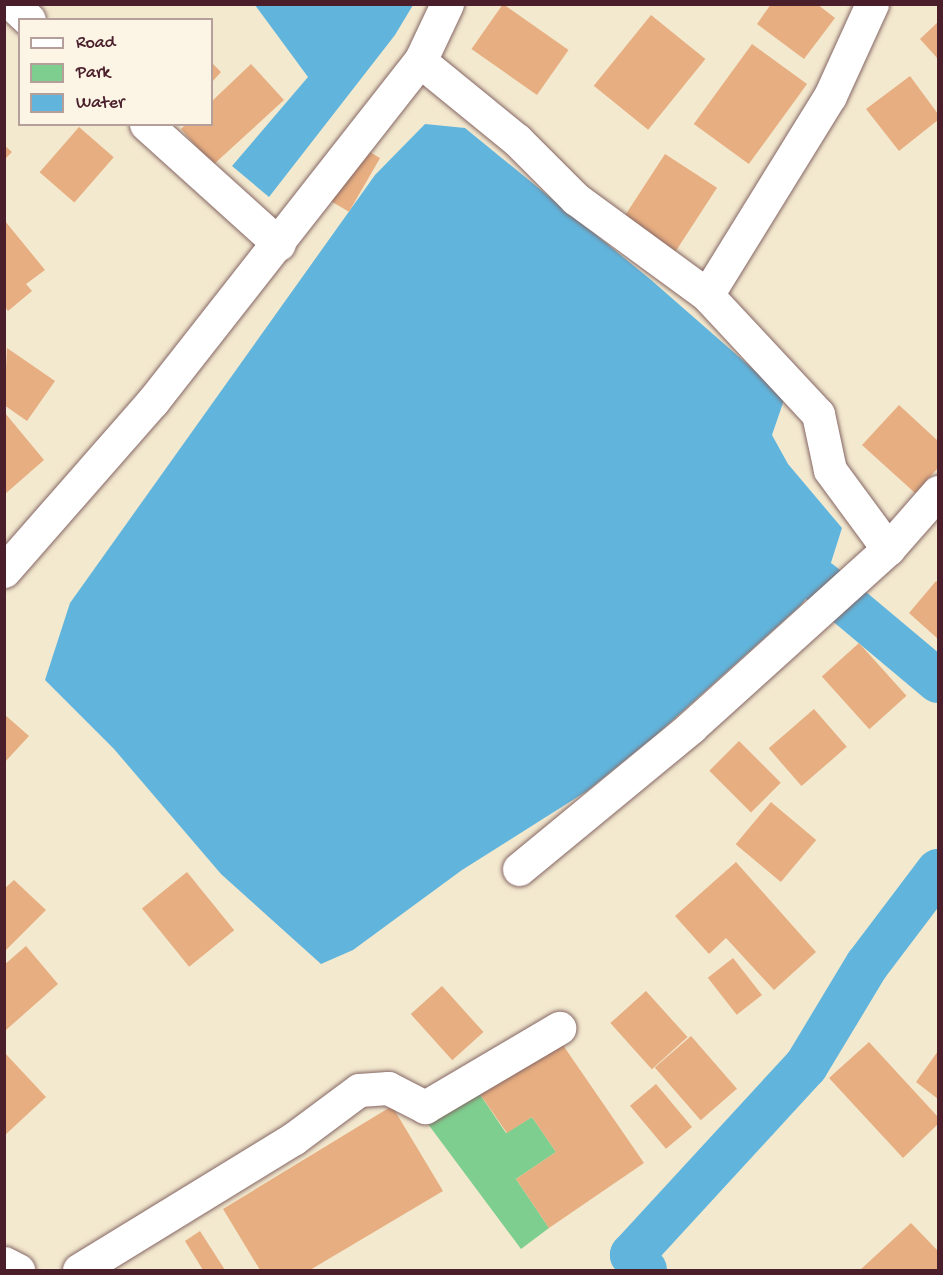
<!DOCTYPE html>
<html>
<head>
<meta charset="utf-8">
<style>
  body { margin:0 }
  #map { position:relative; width:943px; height:1275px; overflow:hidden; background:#f3e9cf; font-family:"Gochi Hand",sans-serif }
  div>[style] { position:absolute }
  .green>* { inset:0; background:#7ece8f }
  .water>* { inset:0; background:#61b5dd }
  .canal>* { height:44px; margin:-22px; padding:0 22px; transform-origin:22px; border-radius:22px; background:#61b5dd }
  .building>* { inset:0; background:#e7ae81; transform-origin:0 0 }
  .roads { filter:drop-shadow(0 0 2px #856664) drop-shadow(0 0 2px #856664) }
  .minor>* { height:33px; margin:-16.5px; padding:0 16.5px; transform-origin:16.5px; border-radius:16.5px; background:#fff }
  span { translate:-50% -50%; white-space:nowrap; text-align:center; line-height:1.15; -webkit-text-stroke:5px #fcf5e5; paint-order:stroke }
  .frame { position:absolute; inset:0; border:6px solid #4a1f2b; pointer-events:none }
  .legend { position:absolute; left:18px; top:18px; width:195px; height:108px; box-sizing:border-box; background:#fcf5e5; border:2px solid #b59f9b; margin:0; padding:8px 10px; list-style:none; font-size:18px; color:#4a1f2b }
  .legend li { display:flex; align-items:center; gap:12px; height:30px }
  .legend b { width:30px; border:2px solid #b59f9b }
</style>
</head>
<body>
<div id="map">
  <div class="green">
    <div style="clip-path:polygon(477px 1090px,506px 1133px,532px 1117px,556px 1152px,516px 1179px,549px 1228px,521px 1249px,422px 1116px)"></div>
  </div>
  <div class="water">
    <div style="clip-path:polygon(255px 5px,413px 5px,395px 35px,269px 197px,232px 166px,308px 77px)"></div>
    <div style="clip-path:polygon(425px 124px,465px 128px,650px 279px,785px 397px,772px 435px,788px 464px,842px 528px,828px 572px,800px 606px,655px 736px,587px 791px,462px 870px,353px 950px,321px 964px,221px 874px,114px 749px,45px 680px,70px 603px,375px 175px)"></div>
  </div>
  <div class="canal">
    <div style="left:820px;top:582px;width:154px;rotate:40deg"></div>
    <div style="left:645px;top:1270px;width:20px;rotate:-131deg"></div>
    <div style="left:632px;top:1255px;width:257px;rotate:-47.4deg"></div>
    <div style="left:806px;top:1066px;width:118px;rotate:-58.9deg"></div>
    <div style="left:867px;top:965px;width:118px;rotate:-52.9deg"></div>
  </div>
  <div class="building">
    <div style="left:503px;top:4px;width:80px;height:55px;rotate:35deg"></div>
    <div style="clip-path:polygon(771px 4px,817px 4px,835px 18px,804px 59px,757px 24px)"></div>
    <div style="left:651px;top:15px;width:70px;height:91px;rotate:39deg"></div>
    <div style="clip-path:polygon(938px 22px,938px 59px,920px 39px)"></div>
    <div style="left:752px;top:44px;width:68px;height:99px;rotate:36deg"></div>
    <div style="clip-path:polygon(212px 63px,221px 72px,212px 82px)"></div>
    <div style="clip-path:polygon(251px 64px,284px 100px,213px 165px,181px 129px,186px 124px,212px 124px,212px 101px)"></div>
    <div style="clip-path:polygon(910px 76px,938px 114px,938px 120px,899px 151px,866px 109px)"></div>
    <div style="left:79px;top:127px;width:46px;height:60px;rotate:41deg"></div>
    <div style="clip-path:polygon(4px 145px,12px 152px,4px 160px)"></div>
    <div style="left:361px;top:147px;width:22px;height:62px;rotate:30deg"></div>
    <div style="left:665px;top:154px;width:62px;height:80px;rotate:33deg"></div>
    <div style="clip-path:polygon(5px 221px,45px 270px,26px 284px,32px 291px,8px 311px,5px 307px)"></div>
    <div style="clip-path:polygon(7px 348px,55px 381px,27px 421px,4px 405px)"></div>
    <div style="clip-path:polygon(899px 405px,938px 441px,938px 468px,915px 493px,862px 445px)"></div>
    <div style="clip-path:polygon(5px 413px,44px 460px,5px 494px)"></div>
    <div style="clip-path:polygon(936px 581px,938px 583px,938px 639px,909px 613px)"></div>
    <div style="left:859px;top:643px;width:71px;height:50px;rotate:48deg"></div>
    <div style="left:814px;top:709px;width:50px;height:60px;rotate:49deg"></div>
    <div style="clip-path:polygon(4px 714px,29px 736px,4px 763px)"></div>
    <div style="left:739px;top:741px;width:59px;height:42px;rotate:45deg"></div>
    <div style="left:771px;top:802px;width:59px;height:55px;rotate:40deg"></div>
    <div style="clip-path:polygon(736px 862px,816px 952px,774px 990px,726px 938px,709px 954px,675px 916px)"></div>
    <div style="left:187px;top:872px;width:75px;height:58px;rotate:51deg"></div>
    <div style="clip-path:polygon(14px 880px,46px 910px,4px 952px,4px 889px)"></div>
    <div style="clip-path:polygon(26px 946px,58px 984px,6px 1030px,4px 965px)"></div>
    <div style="left:733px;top:958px;width:47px;height:32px;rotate:52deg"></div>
    <div style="left:442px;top:986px;width:62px;height:42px;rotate:48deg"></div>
    <div style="left:646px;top:991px;width:62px;height:48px;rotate:48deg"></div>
    <div style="clip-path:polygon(556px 1035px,644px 1163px,549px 1228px,516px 1179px,556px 1152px,532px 1117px,507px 1133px,477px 1090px)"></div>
    <div style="left:691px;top:1036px;width:70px;height:48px;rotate:49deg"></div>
    <div style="clip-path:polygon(869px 1042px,938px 1117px,938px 1124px,903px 1158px,829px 1078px)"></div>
    <div style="clip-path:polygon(938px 1051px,938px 1099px,916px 1082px)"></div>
    <div style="clip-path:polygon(4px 1052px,46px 1097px,4px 1136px)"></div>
    <div style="left:656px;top:1084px;width:56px;height:34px;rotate:50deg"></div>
    <div style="clip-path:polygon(392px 1106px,443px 1191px,310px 1270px,260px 1270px,223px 1209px)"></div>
    <div style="clip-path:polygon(911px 1223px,938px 1251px,938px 1270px,860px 1270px)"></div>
    <div style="clip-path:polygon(200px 1231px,225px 1270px,203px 1270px,185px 1241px)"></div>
  </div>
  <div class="roads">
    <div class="minor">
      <div style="left:12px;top:4px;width:23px;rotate:43deg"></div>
      <div style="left:447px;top:4px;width:63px;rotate:115.3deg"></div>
      <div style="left:420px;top:61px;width:125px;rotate:39.2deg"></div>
      <div style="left:517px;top:140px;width:83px;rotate:45deg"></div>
      <div style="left:576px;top:199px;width:162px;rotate:36.2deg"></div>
      <div style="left:707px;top:295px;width:163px;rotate:47deg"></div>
      <div style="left:818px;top:414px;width:57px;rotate:77.9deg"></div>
      <div style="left:830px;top:470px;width:98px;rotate:53.7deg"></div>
      <div style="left:146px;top:124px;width:179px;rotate:42.1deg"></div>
      <div style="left:707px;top:295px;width:234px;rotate:-58.3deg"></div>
      <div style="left:830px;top:96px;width:101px;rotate:-65.5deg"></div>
      <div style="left:4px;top:571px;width:226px;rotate:-48.8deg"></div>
      <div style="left:153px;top:401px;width:432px;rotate:-51.9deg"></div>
      <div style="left:519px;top:869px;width:223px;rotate:-39.5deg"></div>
      <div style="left:691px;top:727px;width:266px;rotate:-42.1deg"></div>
      <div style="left:888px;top:549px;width:76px;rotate:-48.7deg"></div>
      <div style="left:4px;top:1263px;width:16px;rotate:27deg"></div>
      <div style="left:79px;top:1270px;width:251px;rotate:-31.5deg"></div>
      <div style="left:293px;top:1139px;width:82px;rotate:-36.6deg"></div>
      <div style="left:359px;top:1090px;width:29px;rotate:-4deg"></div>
      <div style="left:388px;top:1088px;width:42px;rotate:27.2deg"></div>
      <div style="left:425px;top:1107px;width:156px;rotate:-30.5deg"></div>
    </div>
  </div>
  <div class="frame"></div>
  <ul class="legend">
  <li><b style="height:8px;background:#fff"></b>Road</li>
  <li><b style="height:16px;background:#7ece8f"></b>Park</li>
  <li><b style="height:16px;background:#61b5dd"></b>Water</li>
  </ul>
</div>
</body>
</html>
